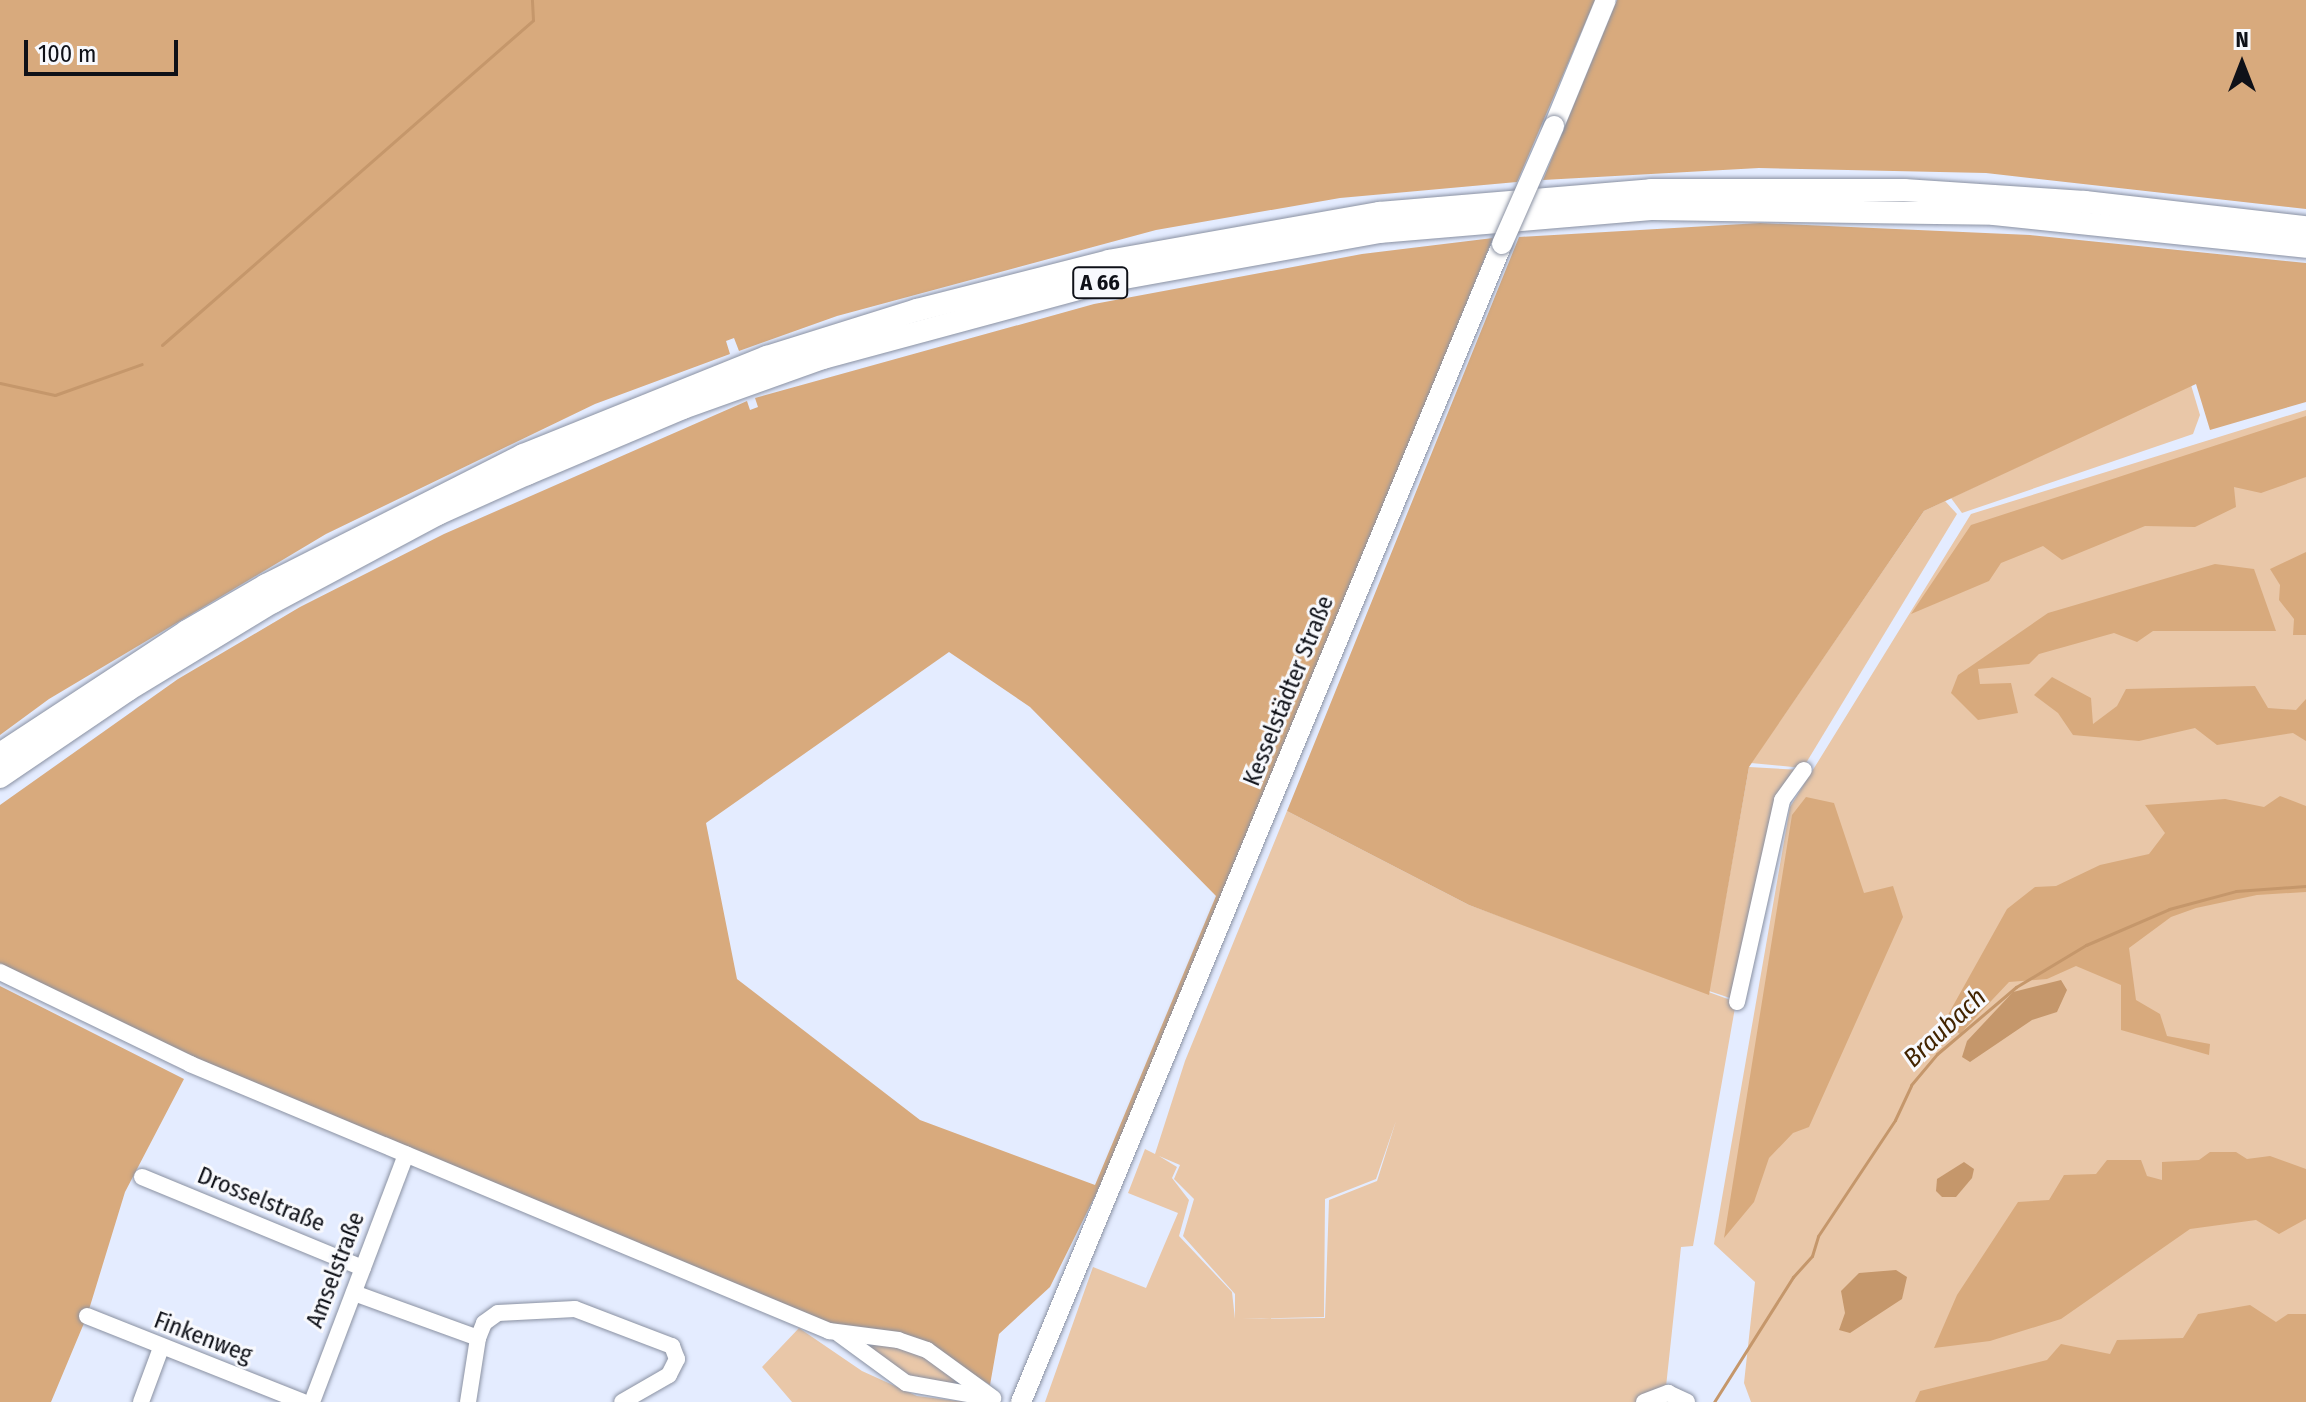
<!DOCTYPE html>
<html>
<head>
<meta charset="utf-8">
<style>
  body { margin:0 }
  #map { position:relative; width:2306px; height:1402px; overflow:hidden; background:#e4ecff; font-family:"Fira Sans Condensed",sans-serif }
  div>[style] { position:absolute }
  .green>* { inset:0; background:#e9c7a8 }
  .forest>* { inset:0; background:#d8aa7d }
  .water>* { inset:0; background:#c5976b }
  .stream>* { height:3px; margin:-1.5px; padding:0 1.5px; transform-origin:1.5px; border-radius:1.5px; background:#c5976b }
  .roads { filter:drop-shadow(0 0 2px #8a91a2) drop-shadow(0 0 2px #8a91a2) }
  .minor>* { height:16px; margin:-8px; padding:0 8px; transform-origin:8px; border-radius:8px; background:#fff }
  .major>* { height:20px; margin:-10px; padding:0 10px; transform-origin:10px; border-radius:10px; background:#fff }
  .highway>* { height:22px; margin:-11px; padding:0 11px; transform-origin:11px; border-radius:11px; background:#fff }
  .bridges { filter:drop-shadow(0 0 2px #8a91a2) drop-shadow(0 0 2px #8a91a2) }
  .major-bridge>* { height:20px; margin:-10px; padding:0 10px; transform-origin:10px; border-radius:10px; background:#fff }
  span { translate:-50% -50%; white-space:nowrap; text-align:center; line-height:1.15; -webkit-text-stroke:6px #f8f9fd; paint-order:stroke }
  .shield-label span { padding:2px 6px; background:#f8f9fd; border:2px solid; border-radius:6px; -webkit-text-stroke-width:0 }
  .shield-label { font-size:22px; color:#0f1118; font-weight:700 }
  .street-label { font-size:24px; color:#0f1118 }
  .water-label { font-size:26px; color:#422400; font-style:italic }
  .north { position:absolute; left:2202px; top:24px; width:80px; height:80px; -webkit-text-stroke:6px #f8f9fd; paint-order:stroke; rotate:0deg; font-size:22px; font-weight:700; line-height:32px; text-align:center; color:#0f1118 }
  .north::after { content:''; display:block; margin:auto; width:28px; height:36px; background:#0f1118; clip-path:polygon(50% 0,100% 100%,50% 72%,0 100%) }
  .scale { position:absolute; left:24px; top:40px; width:154px; height:36px; box-sizing:border-box; border:4px solid #0f1118; border-top:0; padding-left:10px; font-size:24px; line-height:28px; white-space:nowrap; color:#0f1118; -webkit-text-stroke:6px #f8f9fd; paint-order:stroke }
</style>
</head>
<body>
<div id="map">
  <div class="green">
    <div style="clip-path:polygon(2191px 385px,2200px 415px,2193px 434px,1962px 513px,1951px 498px)"></div>
    <div style="clip-path:polygon(2306px 410px,2306px 1402px,1751px 1402px,1744px 1383px,1755px 1282px,1714px 1244px,1790px 807px,1971px 514px)"></div>
    <div style="clip-path:polygon(1945px 501px,1957px 514px,1803px 768px,1751px 763px,1924px 511px)"></div>
    <div style="clip-path:polygon(1749px 767px,1802px 770px,1780px 800px,1736px 1000px,1709px 991px)"></div>
    <div style="clip-path:polygon(evenodd,1287px 811px,1469px 905px,1736px 1002px,1693px 1246px,1681px 1247px,1665px 1396px,1679px 1402px,1045px 1402px,1093px 1267px,1146px 1288px,1178px 1213px,1128px 1193px,1145px 1149px,1155px 1154px,1185px 1061px,1287px 811px,1396px 1121px,1377px 1181px,1329px 1200px,1325px 1318px,1241px 1319px,1324px 1317px,1325px 1199px,1376px 1179px,1396px 1121px,1287px 811px,1159px 1156px,1180px 1165px,1174px 1179px,1194px 1199px,1183px 1236px,1235px 1294px,1235px 1319px,1232px 1292px,1179px 1236px,1189px 1200px,1172px 1178px,1177px 1167px,1159px 1156px)"></div>
    <div style="clip-path:polygon(799px 1328px,862px 1371px,917px 1396px,966px 1402px,792px 1402px,762px 1367px)"></div>
    <div style="clip-path:polygon(873px 1345px,911px 1347px,957px 1382px,953px 1388px,908px 1380px,870px 1348px)"></div>
  </div>
  <div class="forest">
    <div style="clip-path:polygon(0 0,1595px 0,1517px 182px,1340px 198px,1156px 230px,837px 316px,739px 351px,734px 338px,726px 341px,730px 354px,595px 404px,326px 534px,49px 699px,0 735px)"></div>
    <div style="clip-path:polygon(1617px 0,2306px 0,2306px 209px,1986px 173px,1759px 168px,1543px 180px)"></div>
    <div style="clip-path:polygon(1760px 223px,2030px 235px,2306px 263px,2306px 402px,2210px 430px,2196px 384px,1924px 511px,1749px 767px,1709px 995px,1469px 905px,1287px 811px,1519px 237px)"></div>
    <div style="clip-path:polygon(evenodd,1493px 238px,1263px 804px,1098px 1190px,1050px 1287px,999px 1334px,990px 1385px,936px 1351px,839px 1329px,193px 1059px,0 966px,0 805px,178px 679px,300px 607px,444px 534px,747px 401px,750px 410px,758px 407px,755px 398px,1094px 304px,1362px 254px,1493px 238px,949px 652px,1030px 707px,1216px 896px,1095px 1185px,920px 1120px,737px 979px,706px 823px,949px 652px)"></div>
    <div style="clip-path:polygon(2306px 416px,2306px 477px,2261px 493px,2234px 487px,2236px 507px,2195px 527px,2145px 526px,2062px 560px,2043px 546px,2001px 563px,1989px 581px,1911px 614px,1971px 525px)"></div>
    <div style="clip-path:polygon(2306px 552px,2306px 635px,2293px 635px,2294px 619px,2279px 600px,2280px 585px,2270px 569px)"></div>
    <div style="clip-path:polygon(2215px 564px,2254px 569px,2276px 631px,2153px 631px,2137px 642px,2114px 633px,2039px 654px,2029px 664px,1978px 669px,1980px 684px,2011px 683px,2018px 713px,1978px 720px,1951px 693px,1958px 675px,2048px 613px)"></div>
    <div style="clip-path:polygon(2052px 677px,2091px 698px,2093px 724px,2117px 706px,2126px 689px,2255px 686px,2268px 708px,2296px 710px,2306px 699px,2306px 741px,2293px 733px,2217px 745px,2195px 728px,2139px 741px,2073px 735px,2058px 713px,2034px 695px)"></div>
    <div style="clip-path:polygon(2280px 796px,2306px 806px,2306px 892px,2257px 895px,2196px 908px,2171px 917px,2129px 948px,2136px 1000px,2160px 1014px,2167px 1036px,2210px 1044px,2209px 1055px,2121px 1030px,2121px 985px,2076px 966px,2047px 979px,2009px 982px,1960px 1034px,1944px 1022px,2007px 909px,2035px 887px,2056px 886px,2100px 865px,2149px 854px,2165px 833px,2145px 805px,2225px 799px,2264px 807px)"></div>
    <div style="clip-path:polygon(1806px 797px,1834px 803px,1864px 893px,1893px 886px,1903px 917px,1809px 1127px,1793px 1133px,1769px 1158px,1754px 1202px,1724px 1238px,1792px 815px)"></div>
    <div style="clip-path:polygon(0 986px,184px 1079px,125px 1192px,87px 1316px,51px 1402px,0 1402px)"></div>
    <div style="clip-path:polygon(2210px 1152px,2236px 1152px,2247px 1159px,2270px 1156px,2306px 1169px,2306px 1219px,2279px 1234px,2256px 1220px,2190px 1229px,2061px 1319px,1990px 1341px,1934px 1348px,1957px 1295px,2018px 1202px,2049px 1200px,2064px 1175px,2096px 1174px,2107px 1160px,2141px 1160px,2147px 1176px,2162px 1180px,2162px 1162px,2199px 1160px)"></div>
    <div style="clip-path:polygon(2250px 1305px,2276px 1322px,2288px 1314px,2306px 1314px,2306px 1402px,1915px 1402px,1920px 1391px,2047px 1360px,2061px 1344px,2110px 1354px,2117px 1340px,2183px 1338px,2198px 1314px)"></div>
  </div>
  <div class="water">
    <div style="clip-path:polygon(2061px 980px,2067px 990px,2057px 1012px,2032px 1020px,1970px 1062px,1962px 1057px,1967px 1041px,2013px 992px)"></div>
    <div style="clip-path:polygon(1964px 1162px,1974px 1169px,1972px 1178px,1956px 1197px,1942px 1197px,1936px 1191px,1937px 1179px)"></div>
    <div style="clip-path:polygon(1896px 1270px,1907px 1277px,1902px 1299px,1850px 1333px,1839px 1330px,1845px 1313px,1841px 1291px,1859px 1273px)"></div>
  </div>
  <div class="stream">
    <div style="left:162px;top:345px;width:493px;rotate:-41.2deg"></div>
    <div style="left:533px;top:20px;width:20px;rotate:-93deg"></div>
    <div style="left:0;top:383px;width:56px;rotate:12.3deg"></div>
    <div style="left:55px;top:395px;width:92px;rotate:-19.6deg"></div>
    <div style="left:1714px;top:1402px;width:148px;rotate:-57.7deg"></div>
    <div style="left:1793px;top:1277px;width:28px;rotate:-48deg"></div>
    <div style="left:1812px;top:1256px;width:21px;rotate:-73deg"></div>
    <div style="left:1818px;top:1236px;width:139px;rotate:-56.4deg"></div>
    <div style="left:1895px;top:1120px;width:38px;rotate:-65deg"></div>
    <div style="left:1911px;top:1085px;width:40px;rotate:-50deg"></div>
    <div style="left:1937px;top:1054px;width:104px;rotate:-40.3deg"></div>
    <div style="left:2016px;top:987px;width:82px;rotate:-31deg"></div>
    <div style="left:2086px;top:945px;width:90px;rotate:-23.4deg"></div>
    <div style="left:2169px;top:909px;width:69px;rotate:-15deg"></div>
    <div style="left:2236px;top:891px;width:70px;rotate:-4.1deg"></div>
  </div>
  <div class="roads">
    <div class="minor">
      <div style="left:0;top:972px;width:211px;rotate:25.8deg"></div>
      <div style="left:190px;top:1064px;width:693px;rotate:22.68deg"></div>
      <div style="left:829px;top:1331px;width:70px;rotate:7.4deg"></div>
      <div style="left:898px;top:1340px;width:31px;rotate:19deg"></div>
      <div style="left:927px;top:1350px;width:82px;rotate:36deg"></div>
      <div style="left:1737px;top:1002px;width:207px;rotate:-77.4deg"></div>
      <div style="left:1782px;top:800px;width:37px;rotate:-54deg"></div>
      <div style="left:142px;top:1177px;width:239px;rotate:22.4deg"></div>
      <div style="left:354px;top:1293px;width:132px;rotate:19.9deg"></div>
      <div style="left:478px;top:1338px;width:16px;rotate:-68deg"></div>
      <div style="left:484px;top:1323px;width:17px;rotate:-36deg"></div>
      <div style="left:498px;top:1313px;width:77px;rotate:-3deg"></div>
      <div style="left:575px;top:1309px;width:104px;rotate:20.9deg"></div>
      <div style="left:672px;top:1346px;width:14px;rotate:69deg"></div>
      <div style="left:677px;top:1359px;width:18px;rotate:117deg"></div>
      <div style="left:669px;top:1375px;width:54px;rotate:150.1deg"></div>
      <div style="left:87px;top:1316px;width:232px;rotate:21.7deg"></div>
      <div style="left:839px;top:1334px;width:83px;rotate:36.2deg"></div>
      <div style="left:906px;top:1383px;width:85px;rotate:10.1deg"></div>
      <div style="left:141px;top:1402px;width:58px;rotate:-69.7deg"></div>
      <div style="left:312px;top:1402px;width:265px;rotate:-69.2deg"></div>
      <div style="left:468px;top:1402px;width:65px;rotate:-81.1deg"></div>
      <div style="left:1644px;top:1402px;width:26px;rotate:-21deg"></div>
      <div style="left:1668px;top:1393px;width:21px;rotate:25deg"></div>
    </div>
    <div class="major">
      <div style="left:1554px;top:126px;width:136px;rotate:-67.6deg"></div>
      <div style="left:1021px;top:1402px;width:1254px;rotate:-67.44deg"></div>
    </div>
    <div class="highway">
      <div style="left:0;top:754px;width:224px;rotate:-33.3deg"></div>
      <div style="left:187px;top:631px;width:91px;rotate:-30.2deg"></div>
      <div style="left:266px;top:585px;width:288px;rotate:-26.8deg"></div>
      <div style="left:523px;top:455px;width:263px;rotate:-21.9deg"></div>
      <div style="left:767px;top:357px;width:157px;rotate:-17.4deg"></div>
      <div style="left:917px;top:310px;width:198px;rotate:-14.3deg"></div>
      <div style="left:1109px;top:261px;width:274px;rotate:-10.1deg"></div>
      <div style="left:1379px;top:213px;width:273px;rotate:-4.8deg"></div>
      <div style="left:1651px;top:190px;width:253px"></div>
      <div style="left:1904px;top:190px;width:181px;rotate:3.8deg"></div>
      <div style="left:2085px;top:202px;width:222px;rotate:6.5deg"></div>
      <div style="left:0;top:777px;width:155px;rotate:-34.2deg"></div>
      <div style="left:128px;top:690px;width:170px;rotate:-31.3deg"></div>
      <div style="left:273px;top:602px;width:187px;rotate:-28.1deg"></div>
      <div style="left:438px;top:514px;width:98px;rotate:-24.2deg"></div>
      <div style="left:527px;top:474px;width:169px;rotate:-22.9deg"></div>
      <div style="left:683px;top:408px;width:149px;rotate:-19.7deg"></div>
      <div style="left:823px;top:358px;width:300px;rotate:-15.1deg"></div>
      <div style="left:1113px;top:280px;width:270px;rotate:-10.2deg"></div>
      <div style="left:1379px;top:232px;width:273px;rotate:-4.8deg"></div>
      <div style="left:1651px;top:209px;width:343px;rotate:0.8deg"></div>
      <div style="left:1994px;top:214px;width:314px;rotate:6deg"></div>
    </div>
  </div>
  <div class="bridges">
    <div class="major-bridge">
      <div style="left:1502px;top:244px;width:129px;rotate:-66.2deg"></div>
    </div>
  </div>
  <div class="shield-label">
    <span style="left:1100px;top:283px">A 66</span>
  </div>
  <div class="street-label">
    <span style="left:1289px;top:691px;rotate:-68deg">Kesselstädter Straße</span>
    <span style="left:261px;top:1200px;rotate:22deg">Drosselstraße</span>
    <span style="left:336px;top:1270px;rotate:-69deg">Amselstraße</span>
    <span style="left:203px;top:1338px;rotate:21deg">Finkenweg</span>
  </div>
  <div class="water-label">
    <span style="left:1945px;top:1028px;rotate:-43deg">Braubach</span>
  </div>
  <div class="north">N</div>
  <div class="scale">100 m</div>
</div>
</body>
</html>
